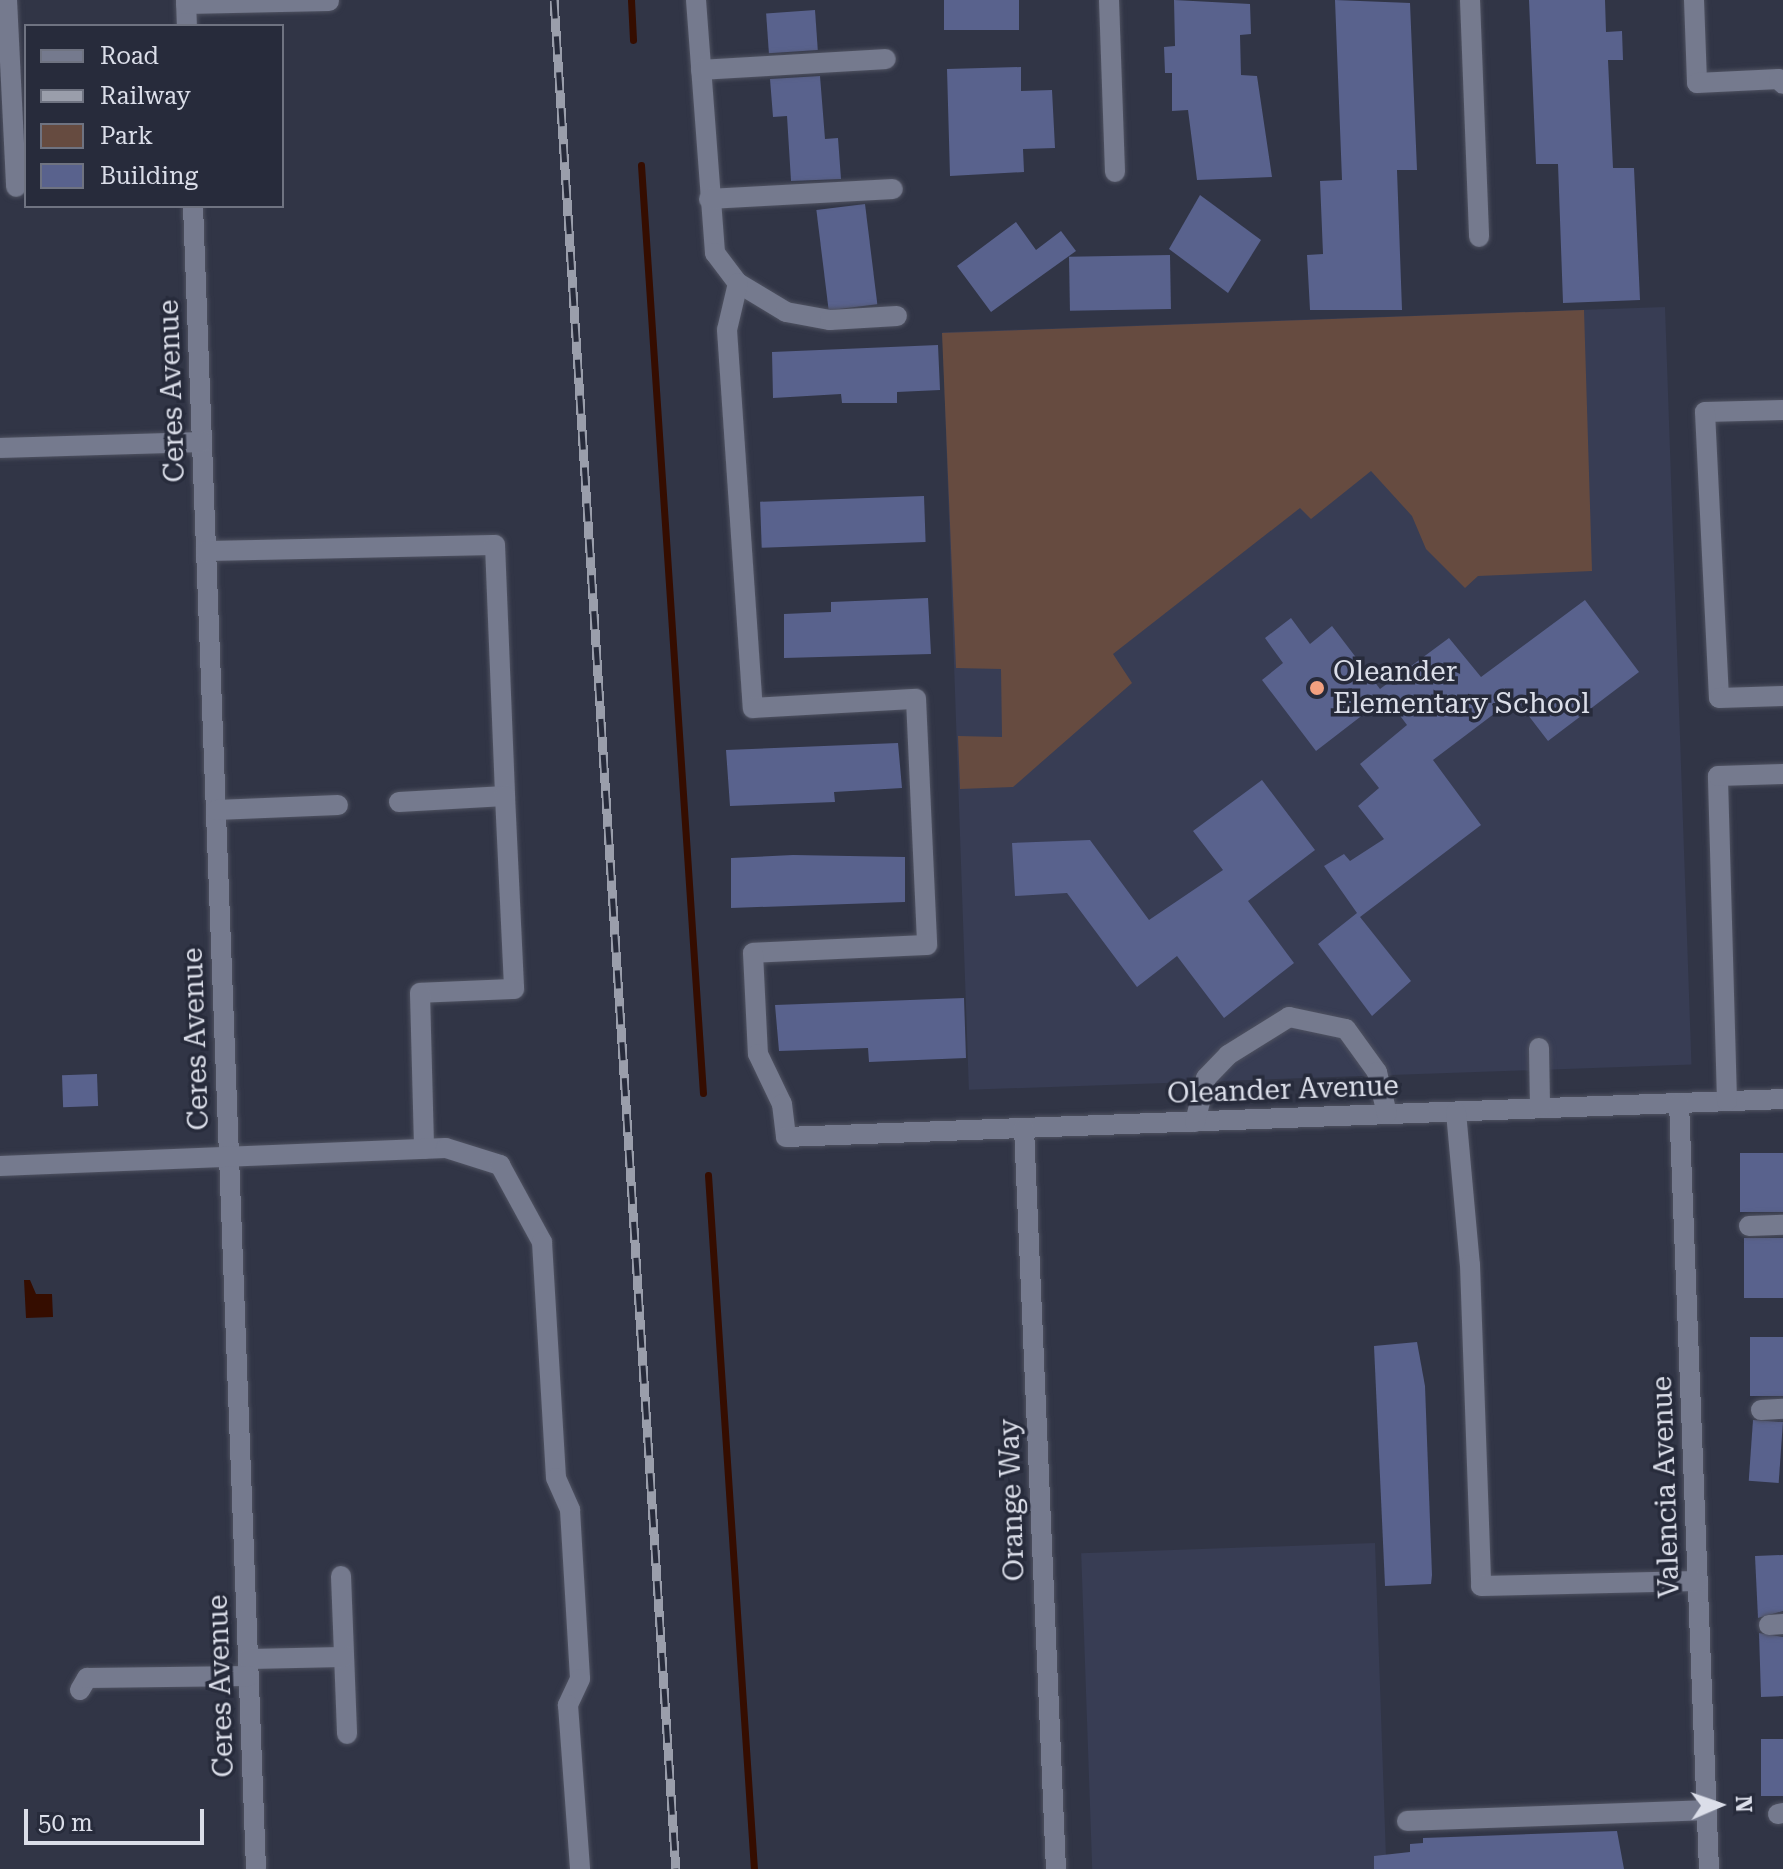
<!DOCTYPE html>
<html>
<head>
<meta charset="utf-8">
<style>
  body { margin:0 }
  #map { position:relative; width:1783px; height:1869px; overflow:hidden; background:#313546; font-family:"Roboto Serif",serif }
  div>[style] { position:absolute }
  .built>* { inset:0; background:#383d54; transform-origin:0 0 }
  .green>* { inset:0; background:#664b40 }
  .water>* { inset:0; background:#350d00 }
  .stream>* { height:7px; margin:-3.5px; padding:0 3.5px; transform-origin:3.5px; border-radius:3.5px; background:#350d00 }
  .building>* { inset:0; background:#59628d; transform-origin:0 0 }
  .roads { filter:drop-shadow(0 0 2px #4f5261) drop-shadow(0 0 2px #4f5261) }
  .minor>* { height:20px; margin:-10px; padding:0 10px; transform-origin:10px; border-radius:10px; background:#757a8e }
  .rail>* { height:9px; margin-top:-4.5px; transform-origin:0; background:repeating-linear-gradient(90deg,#272b3b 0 18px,#9a9eab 0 36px); box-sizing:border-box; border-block:2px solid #9a9eab }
  .dots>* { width:22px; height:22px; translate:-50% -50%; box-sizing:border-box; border:4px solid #272b3b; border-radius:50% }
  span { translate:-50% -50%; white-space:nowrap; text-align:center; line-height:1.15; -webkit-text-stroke:7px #272b3b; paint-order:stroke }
  .street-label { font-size:28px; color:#dbdee9 }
  .poi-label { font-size:28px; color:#dbdee9 }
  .left { translate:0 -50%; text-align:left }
  .legend { position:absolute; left:24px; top:24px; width:260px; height:184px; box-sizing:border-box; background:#272b3b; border:2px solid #6f7381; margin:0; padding:10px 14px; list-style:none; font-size:24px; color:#dbdee9 }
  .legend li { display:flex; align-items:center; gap:16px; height:40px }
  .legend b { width:40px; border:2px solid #6f7381 }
  .north { position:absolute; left:1679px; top:1765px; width:80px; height:80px; -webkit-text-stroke:6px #272b3b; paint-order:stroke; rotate:88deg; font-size:22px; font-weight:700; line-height:32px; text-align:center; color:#dbdee9 }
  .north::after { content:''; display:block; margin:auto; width:28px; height:36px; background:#dbdee9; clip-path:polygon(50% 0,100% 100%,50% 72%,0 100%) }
  .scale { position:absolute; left:24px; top:1809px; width:180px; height:36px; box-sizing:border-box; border:4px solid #dbdee9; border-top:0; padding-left:10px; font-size:24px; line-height:28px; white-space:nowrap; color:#dbdee9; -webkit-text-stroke:6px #272b3b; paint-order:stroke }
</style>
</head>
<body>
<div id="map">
  <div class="built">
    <div style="left:1665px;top:307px;width:758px;height:723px;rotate:88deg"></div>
    <div style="left:1375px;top:1543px;width:326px;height:294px;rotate:88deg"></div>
  </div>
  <div class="green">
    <div style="clip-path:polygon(1584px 310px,1592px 571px,1478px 576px,1465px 588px,1426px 549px,1412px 516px,1371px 471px,1311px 519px,1300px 508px,1113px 654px,1132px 683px,1013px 787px,960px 789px,958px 736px,1002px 737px,1001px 669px,956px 668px,942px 333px)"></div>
  </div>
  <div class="water">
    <div style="clip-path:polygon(24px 1280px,30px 1280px,36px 1294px,52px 1294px,53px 1317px,26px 1318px)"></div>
  </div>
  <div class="stream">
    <div style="left:631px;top:0;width:40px;rotate:87.1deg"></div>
    <div style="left:641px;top:165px;width:930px;rotate:86.18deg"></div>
    <div style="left:708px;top:1175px;width:696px;rotate:86.21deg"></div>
  </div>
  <div class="building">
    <div style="left:944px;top:0;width:75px;height:30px"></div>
    <div style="clip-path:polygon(1174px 0,1250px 4px,1251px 34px,1240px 35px,1241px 75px,1257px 76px,1272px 177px,1197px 180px,1188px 110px,1172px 111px,1172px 73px,1165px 73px,1164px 47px,1175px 46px)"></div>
    <div style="clip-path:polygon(1335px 0,1410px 3px,1417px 170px,1397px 170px,1402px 310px,1310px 310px,1307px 255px,1323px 254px,1320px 181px,1342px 180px)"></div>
    <div style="clip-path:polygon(1529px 0,1605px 0,1606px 32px,1622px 31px,1623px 60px,1608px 60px,1613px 168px,1634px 168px,1640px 300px,1563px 303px,1558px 164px,1536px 164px)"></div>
    <div style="left:815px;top:10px;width:40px;height:49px;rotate:86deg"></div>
    <div style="clip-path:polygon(1021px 67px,1021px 91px,1052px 90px,1055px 148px,1023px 149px,1024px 172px,950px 176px,947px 69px)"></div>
    <div style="clip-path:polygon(820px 76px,825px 139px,838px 138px,841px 179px,791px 181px,787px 116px,773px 117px,770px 79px)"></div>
    <div style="clip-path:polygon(1200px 195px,1261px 240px,1228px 293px,1169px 249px)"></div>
    <div style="left:865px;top:204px;width:101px;height:49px;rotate:83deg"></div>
    <div style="clip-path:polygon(1016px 222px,1036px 250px,1061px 231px,1076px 251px,991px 312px,957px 266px)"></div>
    <div style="left:1170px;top:255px;width:54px;height:101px;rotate:89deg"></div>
    <div style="clip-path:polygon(938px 345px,940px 390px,897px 392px,897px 403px,842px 403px,841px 394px,773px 398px,772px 352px)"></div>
    <div style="left:924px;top:496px;width:46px;height:164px;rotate:88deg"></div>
    <div style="clip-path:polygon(928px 598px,931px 654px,784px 658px,784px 614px,831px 612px,831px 602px)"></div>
    <div style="clip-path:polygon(1585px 600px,1639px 672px,1548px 741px,1515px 698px,1433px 760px,1481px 825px,1360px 917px,1411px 981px,1372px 1016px,1318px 944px,1357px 913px,1324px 866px,1344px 854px,1350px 861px,1384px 839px,1358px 806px,1379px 788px,1360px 764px,1407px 725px,1386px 697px,1316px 751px,1262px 680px,1283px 663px,1265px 638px,1291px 618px,1310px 644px,1332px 626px,1380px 689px,1449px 638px,1481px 677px)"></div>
    <div style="clip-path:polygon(898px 743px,902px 788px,834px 792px,835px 802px,730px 806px,726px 750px)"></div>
    <div style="clip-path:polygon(1262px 780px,1315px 850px,1248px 901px,1294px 963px,1224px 1018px,1177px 956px,1137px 987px,1067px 893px,1015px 896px,1012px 843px,1090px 840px,1149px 920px,1223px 870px,1193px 831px)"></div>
    <div style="clip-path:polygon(793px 855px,905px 857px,905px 902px,731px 908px,731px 858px)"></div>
    <div style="clip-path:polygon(964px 998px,966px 1058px,869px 1062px,868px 1048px,779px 1051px,775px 1005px)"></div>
    <div style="left:97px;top:1074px;width:32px;height:35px;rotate:88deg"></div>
    <div style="left:1783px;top:1153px;width:59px;height:43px;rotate:90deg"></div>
    <div style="left:1744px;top:1238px;width:39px;height:60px"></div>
    <div style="left:1783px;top:1337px;width:59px;height:33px;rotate:90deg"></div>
    <div style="clip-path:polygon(1417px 1342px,1425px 1386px,1432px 1575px,1431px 1584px,1385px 1586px,1374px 1346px)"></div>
    <div style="left:1753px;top:1420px;width:30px;height:61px;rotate:4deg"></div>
    <div style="clip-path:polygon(1783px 1555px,1783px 1611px,1758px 1618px,1755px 1556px)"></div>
    <div style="clip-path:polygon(1759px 1633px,1783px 1637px,1783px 1696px,1761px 1697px)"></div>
    <div style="left:1783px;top:1739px;width:57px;height:22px;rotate:90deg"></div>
    <div style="clip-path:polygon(1617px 1831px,1624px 1869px,1374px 1869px,1374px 1856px,1410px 1852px,1410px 1844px,1423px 1843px,1423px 1838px)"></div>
  </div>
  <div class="roads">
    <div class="minor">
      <div style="left:7px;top:0;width:187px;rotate:87.2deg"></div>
      <div style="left:186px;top:0;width:26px;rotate:88deg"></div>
      <div style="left:696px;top:0;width:254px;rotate:85.7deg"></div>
      <div style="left:715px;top:253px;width:38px;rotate:53deg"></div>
      <div style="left:738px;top:283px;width:56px;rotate:31.1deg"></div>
      <div style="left:786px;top:312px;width:45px;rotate:10.3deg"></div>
      <div style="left:830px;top:320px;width:67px;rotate:-3.4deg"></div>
      <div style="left:1109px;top:0;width:172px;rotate:88deg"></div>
      <div style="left:1470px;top:0;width:237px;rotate:87.8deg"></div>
      <div style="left:1694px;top:0;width:83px;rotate:87.9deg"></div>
      <div style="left:1697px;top:83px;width:82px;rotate:-2.8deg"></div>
      <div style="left:1779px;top:79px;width:6px;rotate:51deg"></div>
      <div style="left:186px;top:4px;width:143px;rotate:-1.2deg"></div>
      <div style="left:701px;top:70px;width:185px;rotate:-3.4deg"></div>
      <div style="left:709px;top:199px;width:184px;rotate:-3.1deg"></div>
      <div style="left:193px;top:206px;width:1664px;rotate:87.83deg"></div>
      <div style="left:738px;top:283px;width:48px;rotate:103.2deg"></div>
      <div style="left:727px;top:330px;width:379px;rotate:86.1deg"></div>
      <div style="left:753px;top:708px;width:163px;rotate:-3.2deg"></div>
      <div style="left:916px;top:699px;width:246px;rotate:87.4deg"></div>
      <div style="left:927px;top:945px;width:174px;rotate:177.4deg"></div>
      <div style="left:753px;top:953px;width:101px;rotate:87.2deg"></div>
      <div style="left:758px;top:1054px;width:55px;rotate:64.4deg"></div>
      <div style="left:782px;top:1104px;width:33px;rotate:83deg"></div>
      <div style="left:786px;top:1137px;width:998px;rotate:-2.18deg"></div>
      <div style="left:1783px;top:410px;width:78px;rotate:178.5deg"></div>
      <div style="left:1705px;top:412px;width:286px;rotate:87.2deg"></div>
      <div style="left:1719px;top:698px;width:64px;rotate:-1.8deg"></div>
      <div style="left:0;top:448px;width:202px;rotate:-1.7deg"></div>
      <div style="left:206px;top:551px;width:289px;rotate:-1.2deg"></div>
      <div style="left:495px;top:545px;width:251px;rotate:87.7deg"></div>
      <div style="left:399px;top:802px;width:106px;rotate:-3.2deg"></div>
      <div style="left:505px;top:796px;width:193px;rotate:87.3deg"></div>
      <div style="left:514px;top:989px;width:94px;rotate:177.6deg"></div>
      <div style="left:420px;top:993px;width:156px;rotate:88.5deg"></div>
      <div style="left:216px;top:810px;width:122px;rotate:-2.3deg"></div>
      <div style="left:1539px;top:1048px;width:60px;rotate:89deg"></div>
      <div style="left:1727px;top:1101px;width:325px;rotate:-91.6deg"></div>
      <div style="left:1718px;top:776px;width:65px;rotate:-1.8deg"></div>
      <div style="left:1679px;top:1103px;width:767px;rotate:87.76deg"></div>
      <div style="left:1456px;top:1112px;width:154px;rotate:84.8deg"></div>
      <div style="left:1470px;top:1265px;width:321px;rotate:88deg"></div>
      <div style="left:1481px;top:1586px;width:217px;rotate:-1.3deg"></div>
      <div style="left:1195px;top:1122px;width:45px;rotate:-76deg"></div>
      <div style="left:1206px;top:1078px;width:32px;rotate:-46deg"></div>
      <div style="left:1228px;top:1055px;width:72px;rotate:-31.9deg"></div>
      <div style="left:1289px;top:1017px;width:58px;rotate:11.9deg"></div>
      <div style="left:1346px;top:1029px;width:53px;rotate:54.2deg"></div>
      <div style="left:1377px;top:1072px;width:43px;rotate:76.6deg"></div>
      <div style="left:1024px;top:1128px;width:742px;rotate:87.53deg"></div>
      <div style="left:0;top:1166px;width:446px;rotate:-2.3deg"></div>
      <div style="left:446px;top:1148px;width:57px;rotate:17.5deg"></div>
      <div style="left:500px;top:1165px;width:88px;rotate:61.4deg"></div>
      <div style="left:542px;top:1242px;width:236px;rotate:86.6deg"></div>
      <div style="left:556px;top:1478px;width:35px;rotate:66deg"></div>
      <div style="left:570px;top:1510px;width:169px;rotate:86.6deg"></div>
      <div style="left:580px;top:1679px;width:29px;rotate:115deg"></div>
      <div style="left:568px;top:1705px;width:164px;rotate:85.8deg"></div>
      <div style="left:1749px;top:1226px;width:34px;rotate:-2deg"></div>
      <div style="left:1761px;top:1410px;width:22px;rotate:-3deg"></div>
      <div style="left:341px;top:1576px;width:158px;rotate:87.8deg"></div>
      <div style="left:1769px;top:1625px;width:14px;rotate:-4deg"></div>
      <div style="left:248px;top:1659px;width:96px;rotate:-1.2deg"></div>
      <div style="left:80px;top:1690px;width:14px;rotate:-60deg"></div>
      <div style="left:87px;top:1678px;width:162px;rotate:-0.7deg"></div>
      <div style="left:1778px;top:1814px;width:5px;rotate:-11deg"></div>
      <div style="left:1407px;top:1821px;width:300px;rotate:-2.1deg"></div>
    </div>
  </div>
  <div class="rail">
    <div style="left:554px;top:0;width:1873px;rotate:86.27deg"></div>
  </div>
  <div class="dots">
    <div style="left:1317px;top:688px;background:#f2a080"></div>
  </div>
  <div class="street-label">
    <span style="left:172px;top:391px;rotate:-92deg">Ceres Avenue</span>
    <span style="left:196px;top:1039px;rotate:-92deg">Ceres Avenue</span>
    <span style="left:1283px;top:1090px;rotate:-2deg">Oleander Avenue</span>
    <span style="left:1666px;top:1487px;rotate:-92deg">Valencia Avenue</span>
    <span style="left:1012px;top:1500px;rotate:-92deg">Orange Way</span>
    <span style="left:221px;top:1686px;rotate:-92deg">Ceres Avenue</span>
  </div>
  <div class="poi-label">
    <span class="left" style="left:1333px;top:688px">Oleander<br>Elementary School</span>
  </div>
  <ul class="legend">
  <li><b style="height:10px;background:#757a8e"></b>Road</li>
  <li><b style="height:10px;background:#9a9eab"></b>Railway</li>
  <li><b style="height:22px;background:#664b40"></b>Park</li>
  <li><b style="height:22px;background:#59628d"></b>Building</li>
  </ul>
  <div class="north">N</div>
  <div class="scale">50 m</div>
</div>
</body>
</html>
